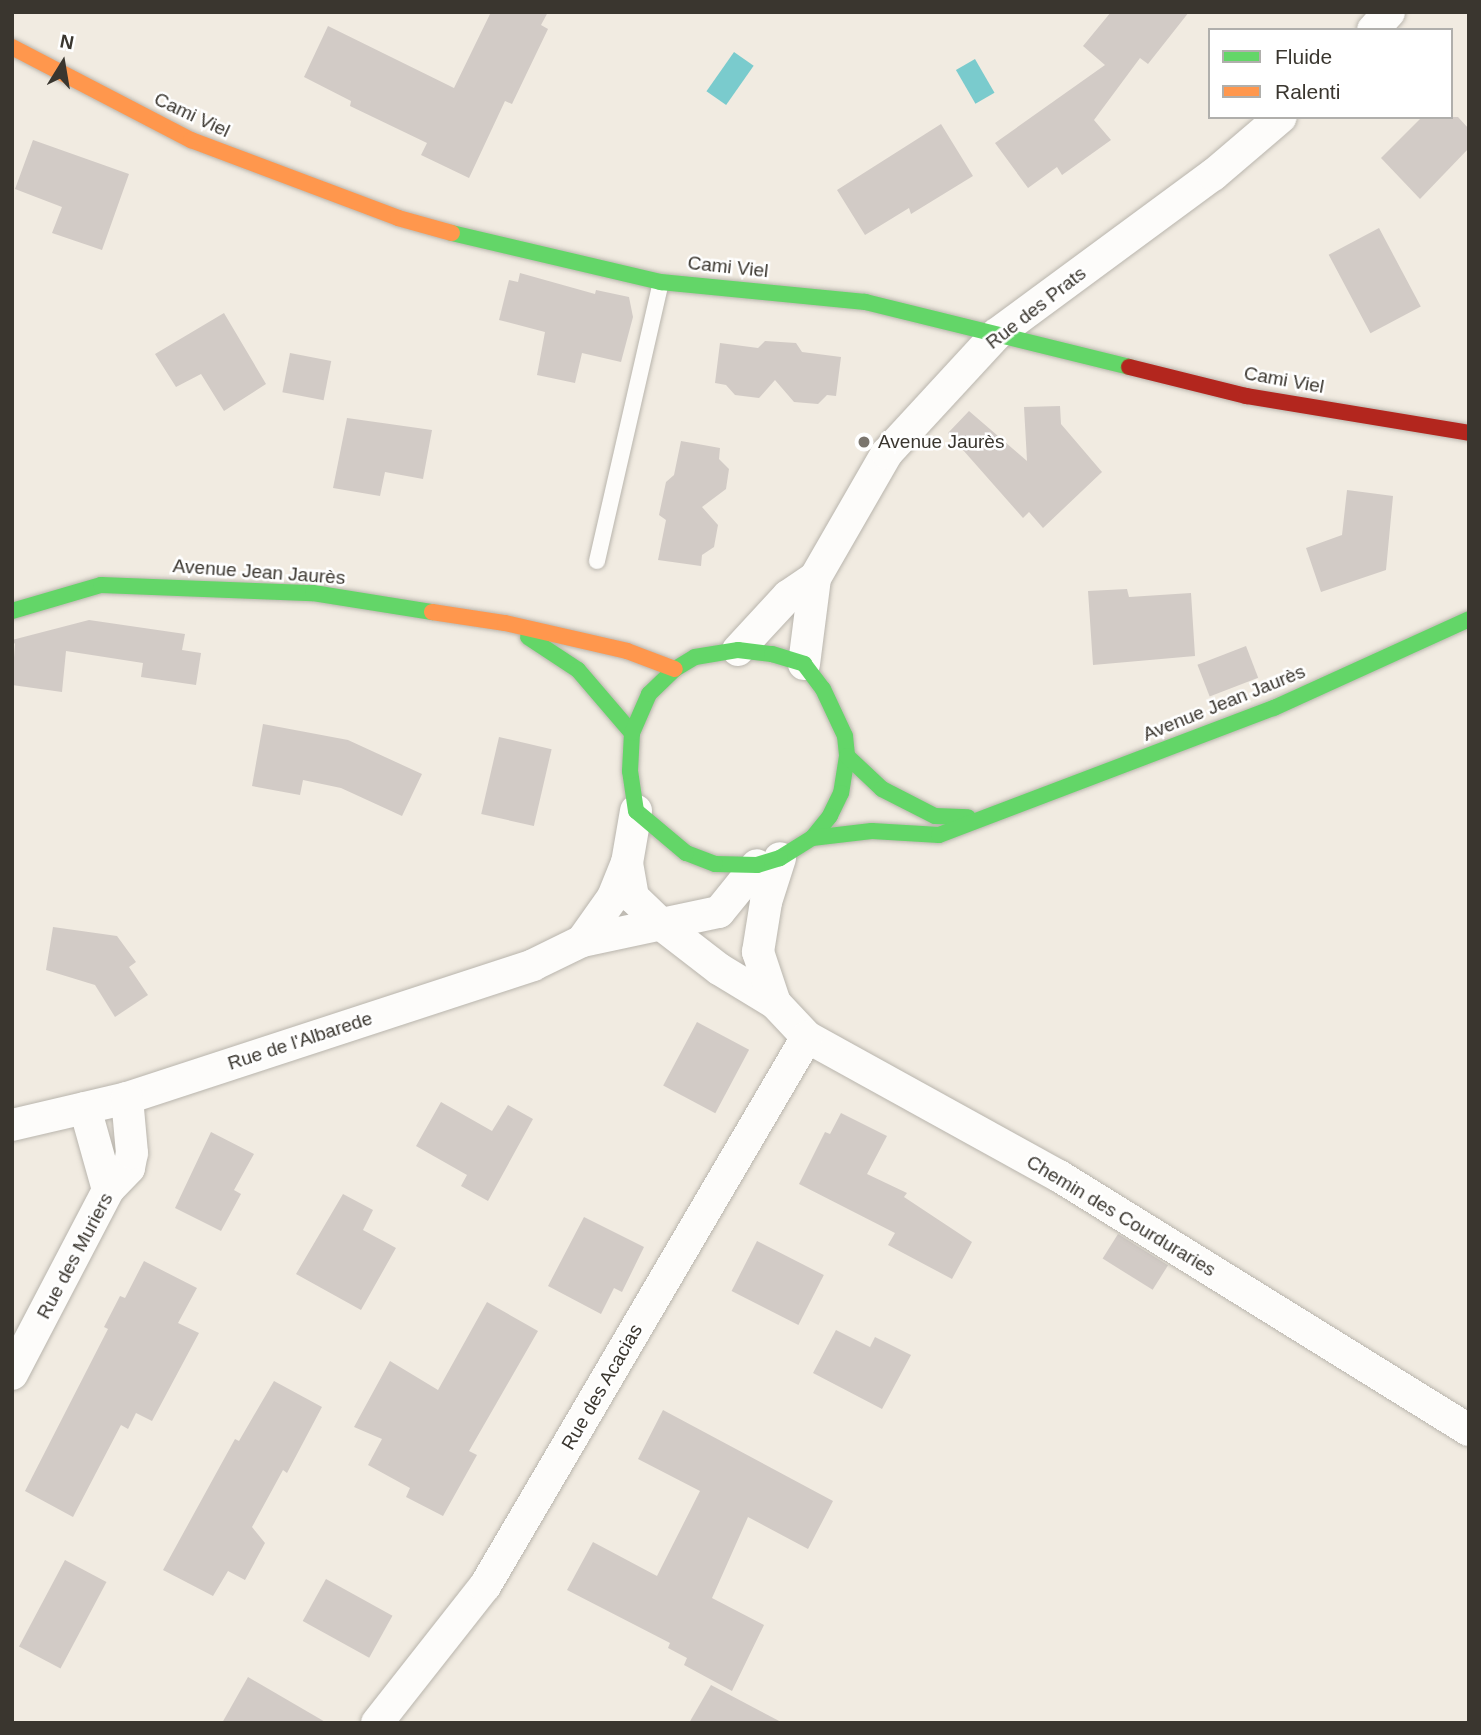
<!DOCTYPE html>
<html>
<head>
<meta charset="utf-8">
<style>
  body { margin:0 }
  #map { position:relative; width:1481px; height:1735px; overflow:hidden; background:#f1ebe1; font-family:Helvetica,sans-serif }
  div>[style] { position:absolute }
  .water>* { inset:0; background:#7acbcd; transform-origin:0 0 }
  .building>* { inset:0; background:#d2cbc6; transform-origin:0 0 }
  .roads { filter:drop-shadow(0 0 2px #b9b5ad) drop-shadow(0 0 2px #b9b5ad) }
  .lane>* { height:16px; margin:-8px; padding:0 8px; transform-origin:8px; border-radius:8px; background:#fdfcfa }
  .street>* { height:32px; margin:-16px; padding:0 16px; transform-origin:16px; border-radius:16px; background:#fdfcfa }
  .fast>* { height:16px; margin:-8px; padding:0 8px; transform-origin:8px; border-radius:8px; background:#63d668 }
  .slow>* { height:16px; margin:-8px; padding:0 8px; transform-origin:8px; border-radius:8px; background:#ff974d }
  .jam>* { height:16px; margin:-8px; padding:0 8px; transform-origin:8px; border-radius:8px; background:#b3261e }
  .dots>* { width:19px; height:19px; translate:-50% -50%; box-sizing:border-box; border:4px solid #fff; border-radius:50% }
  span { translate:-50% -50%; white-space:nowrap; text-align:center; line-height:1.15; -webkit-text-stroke:5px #fff; paint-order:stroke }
  .street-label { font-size:19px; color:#3a362f }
  .poi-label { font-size:19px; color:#3a362f }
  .left { translate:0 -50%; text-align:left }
  .frame { position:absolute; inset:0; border:14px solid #3a362f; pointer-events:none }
  .legend { position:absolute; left:1208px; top:28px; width:245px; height:91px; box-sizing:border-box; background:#fff; border:2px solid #b0afac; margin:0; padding:9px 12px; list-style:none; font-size:21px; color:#3a362f }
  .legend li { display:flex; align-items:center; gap:14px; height:35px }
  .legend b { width:35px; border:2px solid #b0afac }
  .north { position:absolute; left:28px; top:28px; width:70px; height:70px; -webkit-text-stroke:5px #fff; paint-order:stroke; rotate:11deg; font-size:19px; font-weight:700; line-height:28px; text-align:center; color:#3a362f }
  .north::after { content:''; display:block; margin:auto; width:24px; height:32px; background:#3a362f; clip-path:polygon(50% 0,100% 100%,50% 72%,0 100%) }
</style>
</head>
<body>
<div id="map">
  <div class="water">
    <div style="left:734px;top:52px;width:24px;height:48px;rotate:35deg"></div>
    <div style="left:975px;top:59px;width:39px;height:22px;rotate:60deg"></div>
  </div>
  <div class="building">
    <div style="clip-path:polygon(491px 12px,548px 12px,541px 25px,548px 29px,512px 104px,505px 101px,469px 178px,421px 155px,427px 143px,350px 106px,351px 101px,304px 77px,328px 26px,454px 88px)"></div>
    <div style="clip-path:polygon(1111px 12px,1189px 12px,1148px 64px,1140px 58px,1094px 120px,1111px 140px,1062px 175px,1057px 167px,1028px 188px,995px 143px,1105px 65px,1083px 46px)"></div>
    <div style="clip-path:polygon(1422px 117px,1458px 117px,1469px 129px,1469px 148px,1420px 199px,1381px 158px)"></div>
    <div style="clip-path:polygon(941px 124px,973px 176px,911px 214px,909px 208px,865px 235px,837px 190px)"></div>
    <div style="clip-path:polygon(33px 140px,129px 174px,102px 250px,52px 233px,62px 207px,15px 189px)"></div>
    <div style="left:1379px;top:228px;width:89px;height:57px;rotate:62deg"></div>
    <div style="clip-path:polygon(520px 273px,595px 294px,596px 290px,629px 297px,633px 317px,621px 362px,582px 353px,575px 383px,537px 375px,545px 332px,499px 320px,509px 280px,518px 282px)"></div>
    <div style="clip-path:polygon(224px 313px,266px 384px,224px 411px,201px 374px,176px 387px,155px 354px)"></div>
    <div style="clip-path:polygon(765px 341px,796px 343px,802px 352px,841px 357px,836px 396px,827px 395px,818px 404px,794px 402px,775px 380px,759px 398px,735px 395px,726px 385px,715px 383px,720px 343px,758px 348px)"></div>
    <div style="left:290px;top:353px;width:42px;height:40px;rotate:11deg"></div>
    <div style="clip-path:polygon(1060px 406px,1061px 424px,1102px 472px,1043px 528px,1029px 512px,1023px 518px,948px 433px,969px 411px,1027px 461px,1024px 407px)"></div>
    <div style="clip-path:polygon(347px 418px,432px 430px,423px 479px,385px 472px,380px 496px,333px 488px)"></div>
    <div style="clip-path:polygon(681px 441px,720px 448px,719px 459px,729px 469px,726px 489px,702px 507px,718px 525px,714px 547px,702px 555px,701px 566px,658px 560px,666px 520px,659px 515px,666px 482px,674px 475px)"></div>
    <div style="clip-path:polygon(1347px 490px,1393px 496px,1386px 570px,1321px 592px,1306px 548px,1342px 535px)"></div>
    <div style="clip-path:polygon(1127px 589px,1129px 597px,1191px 593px,1195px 656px,1093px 665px,1088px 591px)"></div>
    <div style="clip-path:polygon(89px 620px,185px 634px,182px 650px,201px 653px,196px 685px,141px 677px,143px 663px,66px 651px,62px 692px,12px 685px,15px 644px,12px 640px)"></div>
    <div style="left:1246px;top:646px;width:34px;height:52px;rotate:69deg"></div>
    <div style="clip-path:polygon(263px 724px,348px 740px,422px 774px,402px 816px,341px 788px,303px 780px,300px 795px,252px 786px)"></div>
    <div style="left:499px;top:737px;width:54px;height:79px;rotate:13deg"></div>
    <div style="clip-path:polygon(53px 927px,117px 936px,136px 962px,129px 967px,148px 995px,115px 1017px,95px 985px,46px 970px)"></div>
    <div style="left:697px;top:1022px;width:59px;height:72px;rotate:28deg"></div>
    <div style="clip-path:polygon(441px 1102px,492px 1131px,508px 1105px,533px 1119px,488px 1201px,461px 1186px,467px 1175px,416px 1146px)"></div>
    <div style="clip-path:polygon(841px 1113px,887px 1136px,867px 1174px,907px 1193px,904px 1197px,972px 1242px,952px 1279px,888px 1245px,895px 1233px,799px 1184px,825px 1132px,830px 1134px)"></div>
    <div style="clip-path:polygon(211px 1132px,254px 1154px,234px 1190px,241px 1194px,221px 1231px,175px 1208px)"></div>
    <div style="clip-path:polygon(343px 1194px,373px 1210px,363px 1230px,396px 1248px,361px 1310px,296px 1274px)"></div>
    <div style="clip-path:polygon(584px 1217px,644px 1247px,622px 1292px,614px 1288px,601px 1314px,548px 1286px)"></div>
    <div style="left:1118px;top:1234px;width:59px;height:29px;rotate:32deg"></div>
    <div style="left:757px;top:1241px;width:75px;height:56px;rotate:27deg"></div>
    <div style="clip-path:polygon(144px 1261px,197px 1288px,178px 1323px,199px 1333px,152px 1421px,136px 1413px,128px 1429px,121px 1425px,73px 1517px,25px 1491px,108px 1329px,104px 1327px,120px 1296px,125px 1298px)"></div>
    <div style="clip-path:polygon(487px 1302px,538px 1331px,469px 1451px,477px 1455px,443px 1516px,406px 1497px,410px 1488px,368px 1465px,382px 1439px,354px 1427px,390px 1361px,438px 1390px)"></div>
    <div style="clip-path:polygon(836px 1330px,870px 1347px,875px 1337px,911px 1355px,882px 1409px,813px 1373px)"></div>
    <div style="clip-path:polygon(274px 1381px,322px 1407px,287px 1473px,283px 1470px,252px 1527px,265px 1543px,245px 1580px,228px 1571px,213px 1596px,163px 1570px,235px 1439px,239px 1441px)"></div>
    <div style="clip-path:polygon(663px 1410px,833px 1501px,808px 1549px,748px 1517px,712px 1598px,764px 1625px,732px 1691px,684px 1665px,687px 1658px,668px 1648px,670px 1643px,567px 1590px,593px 1542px,657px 1576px,700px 1491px,638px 1459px)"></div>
    <div style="left:65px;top:1560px;width:47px;height:98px;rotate:28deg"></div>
    <div style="left:326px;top:1579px;width:76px;height:48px;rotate:29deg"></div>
    <div style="clip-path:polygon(248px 1677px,327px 1723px,222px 1723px)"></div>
    <div style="clip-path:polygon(711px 1685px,783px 1723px,689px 1723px)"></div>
  </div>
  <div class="roads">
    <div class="lane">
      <div style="left:597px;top:561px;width:286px;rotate:-77.1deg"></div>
    </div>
    <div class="street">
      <div style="left:1373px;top:30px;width:24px;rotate:-48deg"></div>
      <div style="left:738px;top:650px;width:74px;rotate:-47.2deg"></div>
      <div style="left:788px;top:596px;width:32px;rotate:-34deg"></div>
      <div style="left:815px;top:578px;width:144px;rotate:-60.1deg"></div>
      <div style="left:887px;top:453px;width:162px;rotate:-47.3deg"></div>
      <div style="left:997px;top:334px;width:268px;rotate:-36.4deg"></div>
      <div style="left:1213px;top:175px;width:89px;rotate:-40.5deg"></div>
      <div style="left:804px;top:664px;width:87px;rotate:-82.7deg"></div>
      <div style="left:627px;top:863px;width:35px;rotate:80deg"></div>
      <div style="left:633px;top:897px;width:40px;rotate:44deg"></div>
      <div style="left:662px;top:925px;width:72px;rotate:37.7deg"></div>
      <div style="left:719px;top:969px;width:66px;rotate:31.3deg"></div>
      <div style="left:775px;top:1003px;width:47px;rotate:46.7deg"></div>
      <div style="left:807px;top:1037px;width:288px;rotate:28.9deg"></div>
      <div style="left:1059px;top:1176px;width:482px;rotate:31.8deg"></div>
      <div style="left:582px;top:941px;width:54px;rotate:-54.8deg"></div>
      <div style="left:613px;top:897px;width:37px;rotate:-68deg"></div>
      <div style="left:627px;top:863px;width:53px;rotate:-80.2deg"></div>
      <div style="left:775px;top:1003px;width:54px;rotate:-108.4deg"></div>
      <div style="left:758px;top:952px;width:51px;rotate:-80.9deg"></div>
      <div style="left:766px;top:902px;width:46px;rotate:-72.3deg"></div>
      <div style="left:85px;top:1108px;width:85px;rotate:74.3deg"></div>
      <div style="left:12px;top:1125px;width:118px;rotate:-13.2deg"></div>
      <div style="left:127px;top:1098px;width:427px;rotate:-18.1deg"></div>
      <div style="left:533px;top:965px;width:55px;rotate:-26.1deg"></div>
      <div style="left:582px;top:941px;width:140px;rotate:-12deg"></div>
      <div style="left:719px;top:912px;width:60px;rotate:-51deg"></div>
      <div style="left:12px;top:1374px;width:208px;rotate:-62.4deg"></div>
      <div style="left:108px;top:1190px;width:30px;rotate:-46deg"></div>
      <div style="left:129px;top:1168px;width:15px;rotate:-79deg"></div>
      <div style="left:132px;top:1153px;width:55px;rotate:-95.2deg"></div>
      <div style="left:377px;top:1723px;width:174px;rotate:-51.8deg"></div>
      <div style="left:485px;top:1586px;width:636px;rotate:-59.61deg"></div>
    </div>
    <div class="fast">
      <div style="left:452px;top:233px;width:215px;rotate:13.2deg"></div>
      <div style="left:661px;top:282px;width:205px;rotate:5.6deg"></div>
      <div style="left:865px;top:302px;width:272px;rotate:13.8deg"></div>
      <div style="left:12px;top:611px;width:93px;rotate:-16.3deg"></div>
      <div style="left:101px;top:585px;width:212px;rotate:2.2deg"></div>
      <div style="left:313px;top:593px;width:121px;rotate:9.1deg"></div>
      <div style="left:528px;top:637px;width:60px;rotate:33.4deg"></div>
      <div style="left:578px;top:670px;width:83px;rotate:49.4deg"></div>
      <div style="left:738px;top:650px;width:34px;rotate:7deg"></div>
      <div style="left:772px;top:654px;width:34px;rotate:17deg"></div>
      <div style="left:804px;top:664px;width:31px;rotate:53deg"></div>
      <div style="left:823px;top:689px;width:52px;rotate:64.9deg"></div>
      <div style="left:845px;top:736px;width:20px;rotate:84deg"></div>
      <div style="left:847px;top:756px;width:37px;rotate:99deg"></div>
      <div style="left:841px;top:793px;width:25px;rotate:116deg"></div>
      <div style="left:830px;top:816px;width:28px;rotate:129deg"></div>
      <div style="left:812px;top:838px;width:38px;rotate:148deg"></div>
      <div style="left:780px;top:858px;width:24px;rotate:163deg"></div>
      <div style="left:757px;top:865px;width:42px;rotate:-178.6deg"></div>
      <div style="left:715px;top:864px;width:31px;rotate:-159deg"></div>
      <div style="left:686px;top:853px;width:65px;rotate:-140deg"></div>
      <div style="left:636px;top:811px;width:40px;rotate:-98.5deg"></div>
      <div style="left:630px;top:771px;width:38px;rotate:-87deg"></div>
      <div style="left:632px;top:733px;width:43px;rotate:-66.4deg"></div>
      <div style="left:649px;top:694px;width:36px;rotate:-44deg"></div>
      <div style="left:675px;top:669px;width:23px;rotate:-31deg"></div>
      <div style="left:695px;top:657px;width:44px;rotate:-9.2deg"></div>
      <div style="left:847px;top:756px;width:48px;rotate:43.3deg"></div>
      <div style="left:882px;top:789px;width:59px;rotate:27deg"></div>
      <div style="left:935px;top:816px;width:33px;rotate:2deg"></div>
      <div style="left:812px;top:838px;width:60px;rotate:-6.7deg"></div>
      <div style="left:872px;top:831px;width:67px;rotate:3.4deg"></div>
      <div style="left:939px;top:835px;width:358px;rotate:-20.8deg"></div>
      <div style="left:1274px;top:708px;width:214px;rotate:-24.5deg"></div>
    </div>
    <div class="slow">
      <div style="left:12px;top:47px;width:202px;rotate:27.5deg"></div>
      <div style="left:191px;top:140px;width:221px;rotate:20.6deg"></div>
      <div style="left:398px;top:218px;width:56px;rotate:15.5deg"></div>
      <div style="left:432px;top:612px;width:74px;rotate:8.6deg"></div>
      <div style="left:505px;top:623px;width:125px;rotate:12.9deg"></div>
      <div style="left:627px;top:651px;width:51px;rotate:20.6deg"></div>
    </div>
    <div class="jam">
      <div style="left:1129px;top:367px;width:121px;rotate:13.9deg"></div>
      <div style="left:1246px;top:396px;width:226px;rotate:9.4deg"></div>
    </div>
  </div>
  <div class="dots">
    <div style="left:864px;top:442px;background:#7a756d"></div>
  </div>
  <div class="street-label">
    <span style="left:192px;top:115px;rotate:25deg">Cami Viel</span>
    <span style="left:728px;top:267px;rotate:6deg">Cami Viel</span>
    <span style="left:1036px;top:308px;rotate:-38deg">Rue des Prats</span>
    <span style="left:1284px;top:380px;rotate:10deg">Cami Viel</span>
    <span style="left:259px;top:572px;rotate:4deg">Avenue Jean Jaurès</span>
    <span style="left:1224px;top:703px;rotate:-22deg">Avenue Jean Jaurès</span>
    <span style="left:300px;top:1041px;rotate:-18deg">Rue de l'Albarede</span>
    <span style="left:1121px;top:1216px;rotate:31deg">Chemin des Courduraries</span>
    <span style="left:75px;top:1256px;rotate:-62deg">Rue des Muriers</span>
    <span style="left:602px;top:1387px;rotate:-60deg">Rue des Acacias</span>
  </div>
  <div class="poi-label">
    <span class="left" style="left:878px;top:442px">Avenue Jaurès</span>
  </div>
  <div class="frame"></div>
  <ul class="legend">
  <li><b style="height:9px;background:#63d668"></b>Fluide</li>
  <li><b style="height:9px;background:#ff974d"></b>Ralenti</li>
  </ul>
  <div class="north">N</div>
</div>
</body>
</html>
